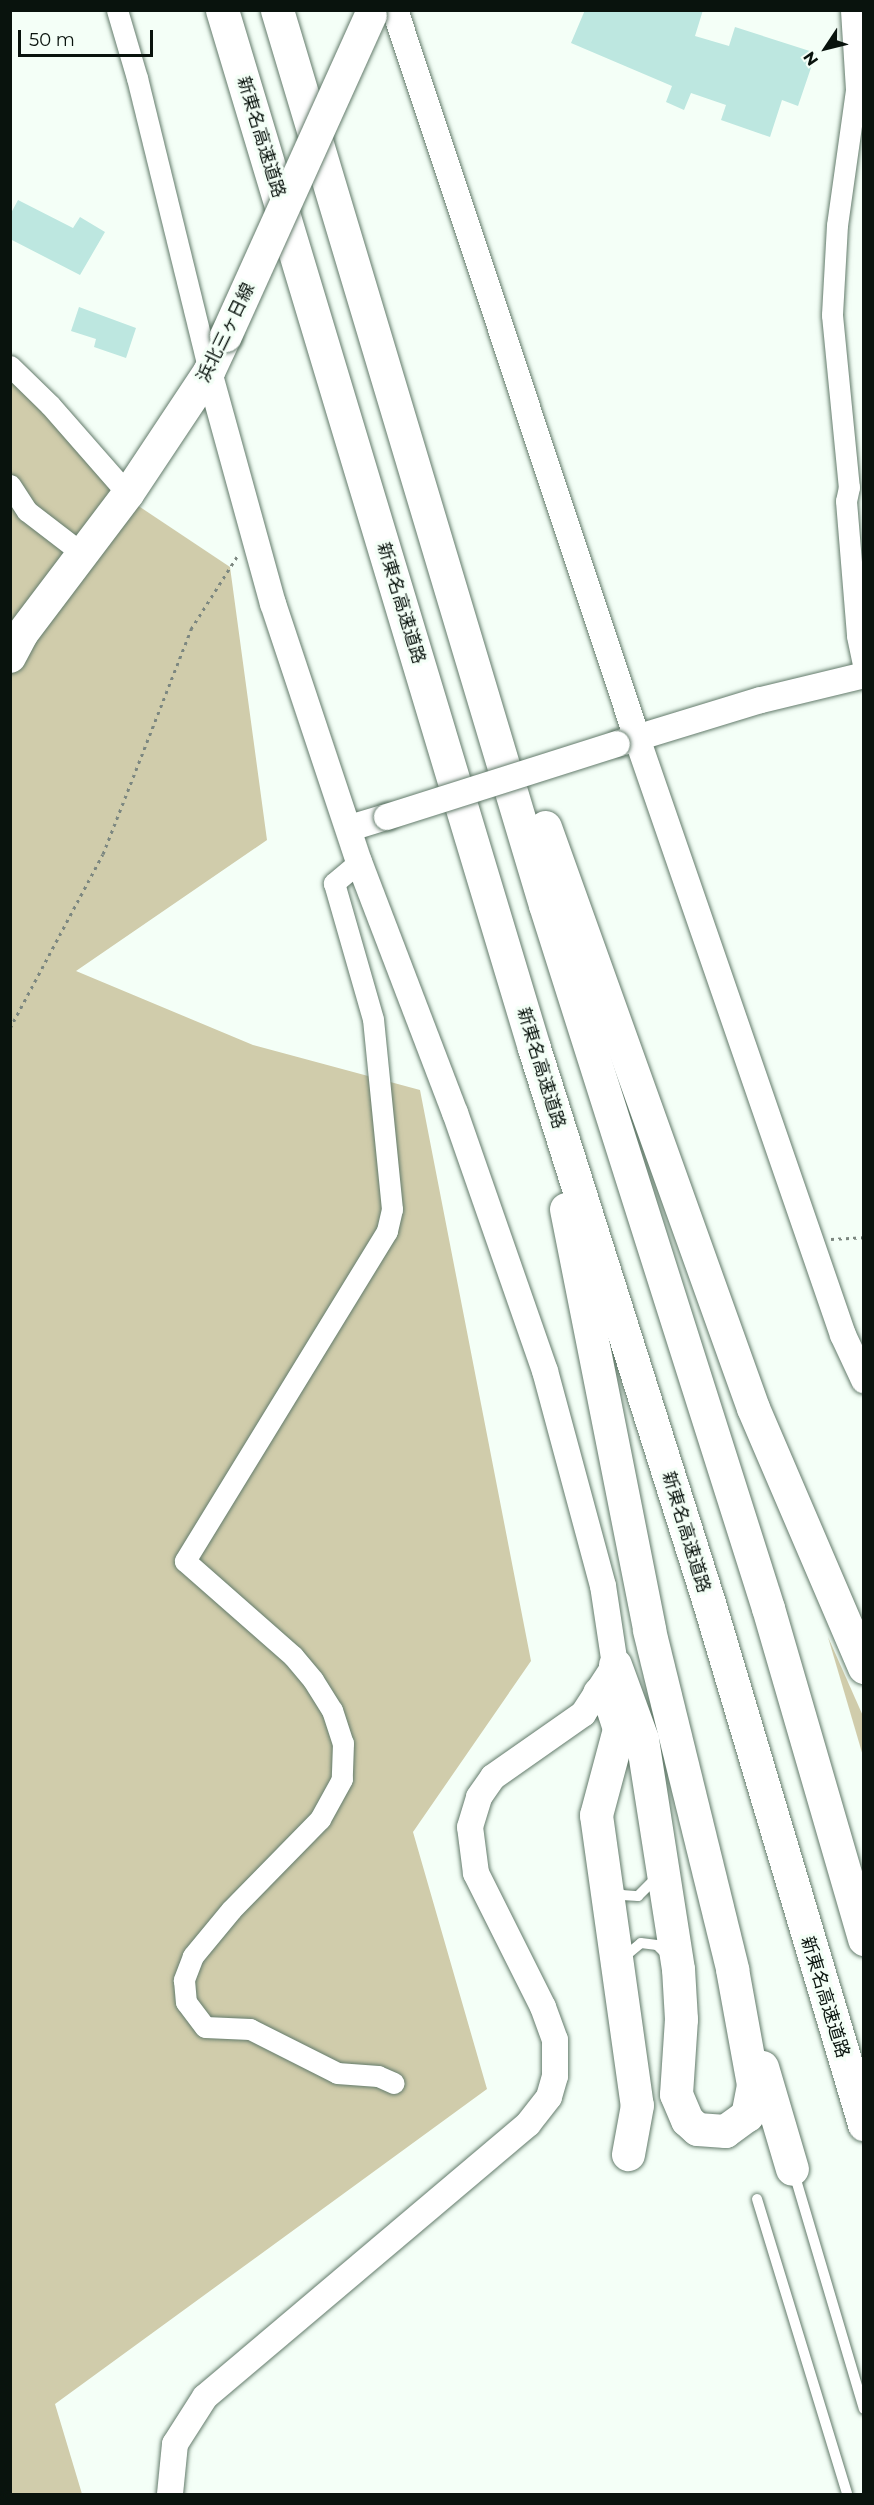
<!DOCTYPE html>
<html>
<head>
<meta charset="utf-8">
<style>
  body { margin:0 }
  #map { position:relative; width:874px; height:2505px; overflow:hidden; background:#f4fff7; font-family:Montserrat,"Noto Sans JP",sans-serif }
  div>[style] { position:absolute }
  .green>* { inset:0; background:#d0ccab }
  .building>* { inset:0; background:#bde7e0 }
  .path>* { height:3px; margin-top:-1.5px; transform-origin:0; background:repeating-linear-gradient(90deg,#7c8780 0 3px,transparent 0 7.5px) }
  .roads { filter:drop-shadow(0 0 2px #637b6b) drop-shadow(0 0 2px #637b6b) }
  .service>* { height:10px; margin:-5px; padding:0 5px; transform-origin:5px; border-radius:5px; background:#fff }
  .minor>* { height:21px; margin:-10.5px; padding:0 10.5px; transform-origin:10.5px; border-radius:10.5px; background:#fff }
  .tertiary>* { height:26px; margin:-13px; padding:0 13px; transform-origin:13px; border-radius:13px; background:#fff }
  .primary>* { height:32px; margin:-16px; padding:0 16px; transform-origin:16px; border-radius:16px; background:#fff }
  .motorway>* { height:33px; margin:-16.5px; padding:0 16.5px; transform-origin:16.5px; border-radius:16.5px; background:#fff }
  .bridges { filter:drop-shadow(0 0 2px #637b6b) drop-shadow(0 0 2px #637b6b) }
  .tertiary-bridge>* { height:26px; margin:-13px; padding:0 13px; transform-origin:13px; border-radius:13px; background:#fff }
  .primary-bridge>* { height:32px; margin:-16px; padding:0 16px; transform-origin:16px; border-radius:16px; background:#fff }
  span { translate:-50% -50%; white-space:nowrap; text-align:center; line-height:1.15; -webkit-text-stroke:6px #f4fff7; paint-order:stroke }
  .street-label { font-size:18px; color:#09130d }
  .frame { position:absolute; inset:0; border:12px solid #09130d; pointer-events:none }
  .north { position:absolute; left:796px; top:18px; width:60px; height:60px; -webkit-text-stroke:4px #f4fff7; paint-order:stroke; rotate:235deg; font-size:16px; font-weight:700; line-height:24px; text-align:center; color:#09130d }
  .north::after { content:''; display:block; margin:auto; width:21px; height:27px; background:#09130d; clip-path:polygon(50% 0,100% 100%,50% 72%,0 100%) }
  .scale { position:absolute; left:18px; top:30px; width:135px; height:27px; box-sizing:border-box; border:3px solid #09130d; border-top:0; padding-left:8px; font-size:18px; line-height:21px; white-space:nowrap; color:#09130d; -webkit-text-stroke:4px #f4fff7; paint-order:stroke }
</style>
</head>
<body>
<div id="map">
  <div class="green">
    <div style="clip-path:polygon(10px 374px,134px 503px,230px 567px,267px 840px,76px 971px,253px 1045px,420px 1090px,531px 1661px,413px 1832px,487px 2089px,55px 2404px,82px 2494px,10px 2494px)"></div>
    <div style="clip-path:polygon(828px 1637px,863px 1716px,863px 1756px)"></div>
  </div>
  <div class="building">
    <div style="clip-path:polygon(585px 10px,703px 10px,695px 36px,729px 46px,735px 27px,816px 53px,798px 106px,782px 100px,770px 137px,721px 120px,726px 105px,691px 93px,684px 110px,666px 102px,672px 86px,571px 43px)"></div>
    <div style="clip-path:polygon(18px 200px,73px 228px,80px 217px,105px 232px,80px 275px,10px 239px,10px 215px)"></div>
    <div style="clip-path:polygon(79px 307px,136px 328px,126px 358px,94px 347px,96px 339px,71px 331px)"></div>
  </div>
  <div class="path">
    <div style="left:10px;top:1028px;width:197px;rotate:-61.9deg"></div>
    <div style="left:103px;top:854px;width:242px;rotate:-68.6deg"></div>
    <div style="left:191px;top:629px;width:88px;rotate:-57.6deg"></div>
    <div style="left:831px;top:1239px;width:33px;rotate:-3deg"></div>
  </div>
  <div class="roads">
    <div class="service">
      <div style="left:614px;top:1889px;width:10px;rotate:37deg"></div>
      <div style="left:622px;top:1895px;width:16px;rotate:4deg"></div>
      <div style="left:638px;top:1896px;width:27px;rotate:-45deg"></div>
      <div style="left:623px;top:1958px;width:23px;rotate:-40deg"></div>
      <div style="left:641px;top:1943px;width:16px;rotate:7deg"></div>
      <div style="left:657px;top:1945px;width:13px;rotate:45deg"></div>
      <div style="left:794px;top:2173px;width:246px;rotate:73.5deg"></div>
      <div style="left:757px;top:2199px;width:308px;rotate:73deg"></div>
    </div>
    <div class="minor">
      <div style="left:117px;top:10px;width:71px;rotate:73.6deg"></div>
      <div style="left:137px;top:78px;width:303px;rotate:76.2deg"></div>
      <div style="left:851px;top:10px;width:80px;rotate:86.4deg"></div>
      <div style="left:856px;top:90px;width:136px;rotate:98deg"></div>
      <div style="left:837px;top:225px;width:90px;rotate:93.2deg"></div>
      <div style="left:832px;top:315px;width:173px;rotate:84.4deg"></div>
      <div style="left:849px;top:487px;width:14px;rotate:102deg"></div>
      <div style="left:846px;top:501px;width:135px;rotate:85.3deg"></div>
      <div style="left:857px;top:636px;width:35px;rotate:78deg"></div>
      <div style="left:10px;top:366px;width:56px;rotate:44.3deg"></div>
      <div style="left:50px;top:405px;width:118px;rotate:48.8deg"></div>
      <div style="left:10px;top:485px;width:31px;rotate:57deg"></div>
      <div style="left:27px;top:511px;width:71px;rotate:37.5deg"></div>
      <div style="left:359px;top:862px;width:33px;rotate:140deg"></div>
      <div style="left:334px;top:883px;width:141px;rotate:74deg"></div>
      <div style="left:373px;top:1019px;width:191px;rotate:84.3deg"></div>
      <div style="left:392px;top:1209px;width:23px;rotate:103deg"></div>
      <div style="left:387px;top:1231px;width:387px;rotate:121.5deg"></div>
      <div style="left:185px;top:1561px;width:144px;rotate:41.3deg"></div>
      <div style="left:293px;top:1656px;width:31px;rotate:50deg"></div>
      <div style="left:313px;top:1680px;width:36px;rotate:58deg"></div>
      <div style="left:332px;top:1710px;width:35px;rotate:72deg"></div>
      <div style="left:343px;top:1743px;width:36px;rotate:92deg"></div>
      <div style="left:342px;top:1779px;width:46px;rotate:118.8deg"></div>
      <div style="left:320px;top:1819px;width:127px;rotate:134.4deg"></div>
      <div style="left:231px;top:1910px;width:60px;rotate:129.6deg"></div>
      <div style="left:193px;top:1956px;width:26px;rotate:111deg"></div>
      <div style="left:184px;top:1980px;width:22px;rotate:85deg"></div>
      <div style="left:186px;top:2002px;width:31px;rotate:53deg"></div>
      <div style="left:205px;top:2027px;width:45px;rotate:2.5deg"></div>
      <div style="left:250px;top:2029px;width:97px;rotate:26.8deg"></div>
      <div style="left:337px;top:2073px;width:41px;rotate:4.2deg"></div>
      <div style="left:378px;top:2076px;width:17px;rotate:24deg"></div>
    </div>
    <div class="tertiary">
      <div style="left:395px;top:10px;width:767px;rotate:71.61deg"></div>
      <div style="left:637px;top:738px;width:632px;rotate:70.96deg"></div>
      <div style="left:843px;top:1335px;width:50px;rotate:65deg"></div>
      <div style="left:620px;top:743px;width:147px;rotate:-17deg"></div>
      <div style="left:761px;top:700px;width:106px;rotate:-13.6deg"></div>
      <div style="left:350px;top:828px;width:39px;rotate:-17deg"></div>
      <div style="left:170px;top:2494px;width:50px;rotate:-84.3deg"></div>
      <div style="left:175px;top:2444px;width:56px;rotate:-57.4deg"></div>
      <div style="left:205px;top:2397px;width:423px;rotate:-40.2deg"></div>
      <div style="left:528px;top:2124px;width:34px;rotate:-52deg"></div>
      <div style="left:549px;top:2097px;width:22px;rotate:-74deg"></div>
      <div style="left:555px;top:2076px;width:36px;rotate:-90deg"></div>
      <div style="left:555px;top:2040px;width:35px;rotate:-110deg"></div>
      <div style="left:543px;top:2007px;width:150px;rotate:-116.6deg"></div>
      <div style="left:476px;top:1873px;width:46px;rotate:-97.4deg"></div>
      <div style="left:470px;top:1827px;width:31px;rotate:-73deg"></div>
      <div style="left:479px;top:1797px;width:24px;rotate:-55deg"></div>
      <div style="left:493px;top:1777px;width:110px;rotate:-35deg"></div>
      <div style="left:583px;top:1714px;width:59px;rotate:-56.9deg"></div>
      <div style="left:615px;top:1665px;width:80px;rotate:-98.6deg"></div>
      <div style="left:603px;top:1586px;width:223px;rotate:-105.1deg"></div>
      <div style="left:545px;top:1371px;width:273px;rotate:-109.2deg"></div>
      <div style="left:455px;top:1113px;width:269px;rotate:-110.9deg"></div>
      <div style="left:359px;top:862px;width:272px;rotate:-108.4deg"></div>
      <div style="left:273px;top:604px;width:241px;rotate:-105.4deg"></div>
    </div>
    <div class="primary">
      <div style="left:10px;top:657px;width:26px;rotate:-62deg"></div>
      <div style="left:22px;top:634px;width:176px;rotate:-52.9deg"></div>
      <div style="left:128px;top:494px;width:146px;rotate:-56.4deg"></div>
      <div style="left:209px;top:372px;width:40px;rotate:-65deg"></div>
    </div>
    <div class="motorway">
      <div style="left:222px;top:10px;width:1084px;rotate:73.27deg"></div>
      <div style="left:534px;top:1048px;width:582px;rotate:72.5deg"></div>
      <div style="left:709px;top:1603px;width:544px;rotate:73.43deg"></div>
      <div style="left:277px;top:10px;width:934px;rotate:73.33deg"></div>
      <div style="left:545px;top:905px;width:738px;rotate:72.4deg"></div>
      <div style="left:768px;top:1608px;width:345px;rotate:73.8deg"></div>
      <div style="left:545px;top:827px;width:617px;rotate:70.3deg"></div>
      <div style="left:753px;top:1408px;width:282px;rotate:66.8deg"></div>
      <div style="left:566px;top:1209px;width:429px;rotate:78.8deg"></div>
      <div style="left:649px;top:1630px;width:349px;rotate:76.2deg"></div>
      <div style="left:732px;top:1969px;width:118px;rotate:79.7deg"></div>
      <div style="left:753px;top:2085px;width:31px;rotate:101deg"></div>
      <div style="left:747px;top:2115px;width:27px;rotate:144deg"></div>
      <div style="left:725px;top:2131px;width:28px;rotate:-176deg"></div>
      <div style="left:697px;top:2129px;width:13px;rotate:-138deg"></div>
      <div style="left:687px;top:2120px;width:28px;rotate:-113deg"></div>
      <div style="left:676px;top:2094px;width:75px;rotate:-86.2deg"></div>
      <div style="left:681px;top:2019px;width:50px;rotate:-93.4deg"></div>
      <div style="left:678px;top:1969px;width:233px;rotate:-98.9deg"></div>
      <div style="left:642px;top:1739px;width:79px;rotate:-110deg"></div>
      <div style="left:599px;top:1693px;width:16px;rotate:43deg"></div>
      <div style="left:611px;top:1704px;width:26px;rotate:72deg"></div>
      <div style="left:619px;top:1729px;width:89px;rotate:105deg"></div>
      <div style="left:596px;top:1815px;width:293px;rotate:82deg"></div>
      <div style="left:637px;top:2105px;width:50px;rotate:100.4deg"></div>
      <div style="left:762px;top:2067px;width:106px;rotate:73.6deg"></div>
    </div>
  </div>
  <div class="bridges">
    <div class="tertiary-bridge">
      <div style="left:387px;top:817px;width:241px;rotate:-17.6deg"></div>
    </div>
    <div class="primary-bridge">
      <div style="left:226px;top:336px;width:352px;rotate:-65.7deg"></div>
    </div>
  </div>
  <div class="street-label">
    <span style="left:261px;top:137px;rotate:73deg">新東名高速道路</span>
    <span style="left:226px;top:333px;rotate:-64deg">浜北三ヶ日線</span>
    <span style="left:401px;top:603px;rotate:73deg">新東名高速道路</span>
    <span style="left:541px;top:1068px;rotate:73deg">新東名高速道路</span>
    <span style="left:686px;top:1532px;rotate:73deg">新東名高速道路</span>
    <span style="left:825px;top:1997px;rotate:73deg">新東名高速道路</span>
  </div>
  <div class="frame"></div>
  <div class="north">N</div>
  <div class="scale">50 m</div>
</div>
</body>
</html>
